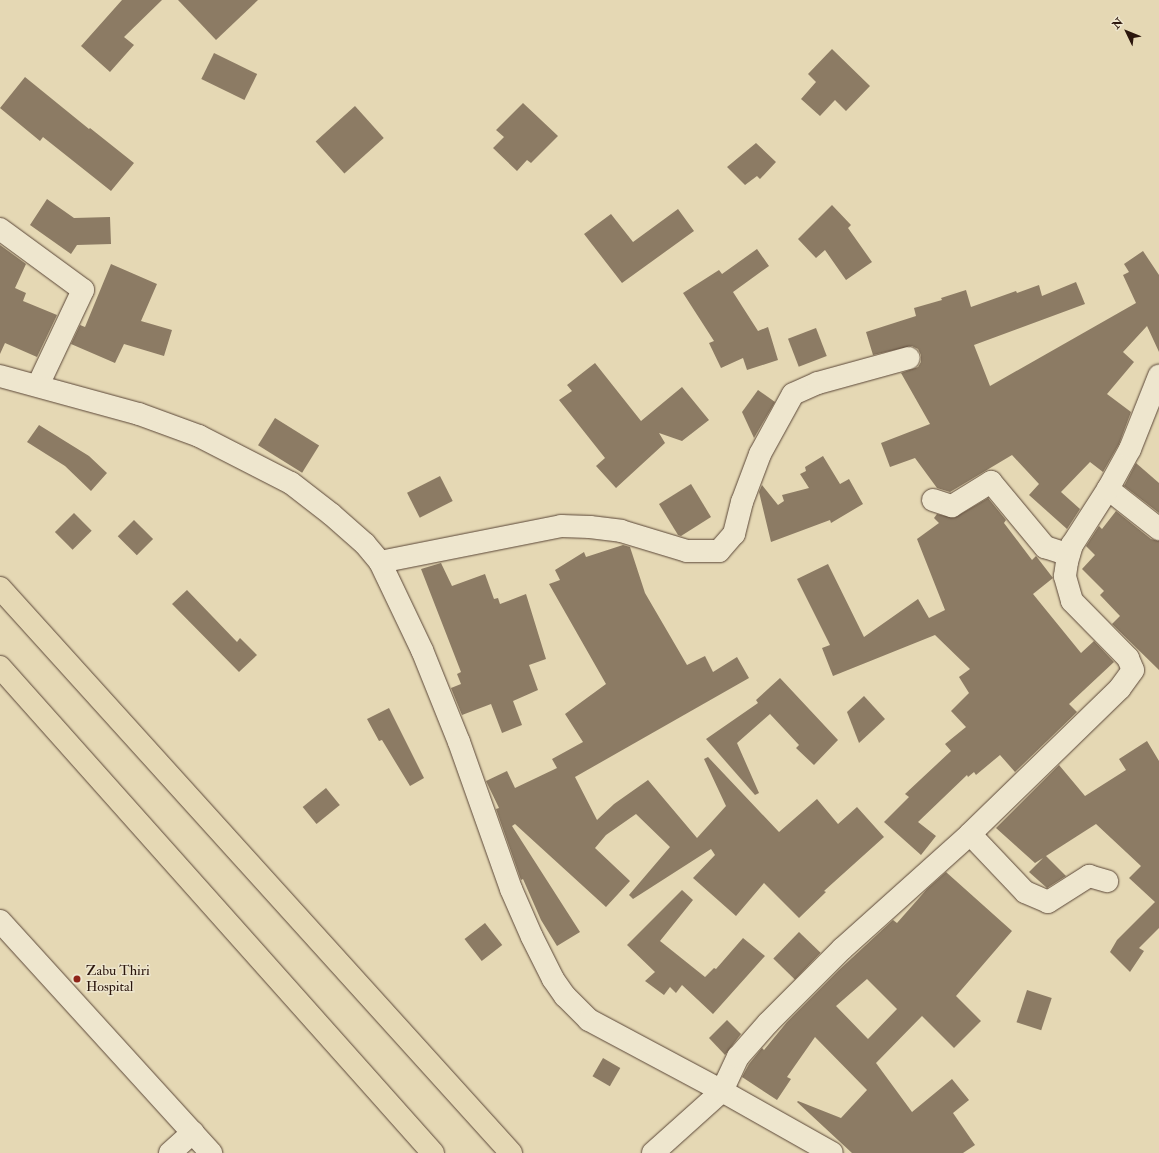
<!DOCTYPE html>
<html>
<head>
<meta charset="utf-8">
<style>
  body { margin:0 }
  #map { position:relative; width:1159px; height:1153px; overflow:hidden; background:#e5d8b4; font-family:"IM FELL Double Pica",serif }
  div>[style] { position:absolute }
  .building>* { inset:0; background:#8c7b64; transform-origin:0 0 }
  .roads { filter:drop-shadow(0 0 1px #5a4637) drop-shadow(0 0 1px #5a4637) }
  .minor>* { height:22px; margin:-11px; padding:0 11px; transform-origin:11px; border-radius:11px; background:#eee6ce }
  .major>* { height:22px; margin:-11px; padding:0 11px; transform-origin:11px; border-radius:11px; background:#e5d8b4 }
  .dots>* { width:11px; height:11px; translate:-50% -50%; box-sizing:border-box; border:2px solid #eee6ce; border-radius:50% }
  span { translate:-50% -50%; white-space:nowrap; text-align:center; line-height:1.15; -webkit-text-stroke:3px #eee6ce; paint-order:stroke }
  .poi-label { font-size:14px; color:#2b160d }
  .left { translate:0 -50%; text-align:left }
  .north { position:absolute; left:1107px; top:12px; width:40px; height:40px; -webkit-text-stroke:3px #eee6ce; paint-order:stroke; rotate:313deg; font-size:11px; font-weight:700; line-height:16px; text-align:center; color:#2b160d }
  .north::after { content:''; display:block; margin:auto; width:14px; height:18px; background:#2b160d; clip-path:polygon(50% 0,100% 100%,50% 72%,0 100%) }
</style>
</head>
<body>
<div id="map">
  <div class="building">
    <div style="clip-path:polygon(122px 0,162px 0,124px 37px,134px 45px,110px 72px,81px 46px)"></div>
    <div style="clip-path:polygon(178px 0,258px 0,216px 40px)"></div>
    <div style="clip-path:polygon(832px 49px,870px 86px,846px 111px,835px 100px,820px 116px,801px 99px,816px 82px,808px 74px)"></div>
    <div style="left:214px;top:53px;width:48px;height:29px;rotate:26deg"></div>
    <div style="clip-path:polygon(25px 77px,89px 129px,90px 128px,134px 163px,111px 191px,43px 137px,40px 141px,0 108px)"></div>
    <div style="clip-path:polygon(523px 103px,558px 136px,531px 163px,527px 160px,517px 171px,493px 148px,504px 137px,496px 130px)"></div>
    <div style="left:355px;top:106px;width:43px;height:53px;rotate:48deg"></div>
    <div style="clip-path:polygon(756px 143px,776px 162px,760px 179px,757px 176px,745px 185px,727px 167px)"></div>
    <div style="clip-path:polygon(47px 199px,74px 218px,110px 217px,111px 244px,77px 245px,71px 254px,30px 225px)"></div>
    <div style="clip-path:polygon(832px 205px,851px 225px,848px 228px,872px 262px,846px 280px,825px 250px,816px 258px,798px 239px)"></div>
    <div style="clip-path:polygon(678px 209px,694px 231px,622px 283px,584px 234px,611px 214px,633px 242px)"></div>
    <div style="clip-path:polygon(0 245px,26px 264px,15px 288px,26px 293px,23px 301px,57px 315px,37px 357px,5px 343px,0 354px)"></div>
    <div style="clip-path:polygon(757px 249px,769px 266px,733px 292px,758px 331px,768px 327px,778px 360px,747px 370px,743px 358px,721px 368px,709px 343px,714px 341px,683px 293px,719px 270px,722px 274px)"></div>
    <div style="clip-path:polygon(1143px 251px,1159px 275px,1159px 352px,1147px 326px,1123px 352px,1134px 362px,1107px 394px,1131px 412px,1119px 444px,1103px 472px,1090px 462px,1061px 492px,1080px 509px,1067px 529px,1029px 495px,1039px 484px,1012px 455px,950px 492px,937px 488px,915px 458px,890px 467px,881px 443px,930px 424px,901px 373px,918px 367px,921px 362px,921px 355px,918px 349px,912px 346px,873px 355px,866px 332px,916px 316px,914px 308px,942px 300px,941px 298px,966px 290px,971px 307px,1016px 291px,1017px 293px,1039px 285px,1042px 296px,1076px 282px,1085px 304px,974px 345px,990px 386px,1136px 303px,1123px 275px,1129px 272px,1124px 264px)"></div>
    <div style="clip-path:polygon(111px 264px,157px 284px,141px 321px,172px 330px,164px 356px,124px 344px,115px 363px,71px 344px,80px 325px,85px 327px)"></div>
    <div style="left:816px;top:328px;width:30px;height:30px;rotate:69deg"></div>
    <div style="clip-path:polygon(595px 363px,641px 421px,682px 387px,709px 420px,682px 441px,659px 433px,665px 443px,616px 488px,596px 466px,605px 458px,559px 400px,572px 391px,567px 385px)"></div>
    <div style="clip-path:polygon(758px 390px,775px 402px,754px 438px,742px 412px)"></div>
    <div style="left:275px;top:418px;width:52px;height:32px;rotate:32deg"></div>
    <div style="clip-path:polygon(39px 425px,89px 456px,107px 473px,91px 491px,65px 466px,27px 442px)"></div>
    <div style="clip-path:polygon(823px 456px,840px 484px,849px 479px,863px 504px,831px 523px,830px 520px,771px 542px,759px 492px,762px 485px,778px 505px,784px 501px,782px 495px,809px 488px,800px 474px,806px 471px,805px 467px)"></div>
    <div style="clip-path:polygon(1136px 463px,1159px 483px,1159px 513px,1124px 486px)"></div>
    <div style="left:440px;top:476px;width:28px;height:37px;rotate:63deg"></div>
    <div style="clip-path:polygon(691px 484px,711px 517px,681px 536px,678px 535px,659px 504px)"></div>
    <div style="clip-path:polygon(988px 498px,1006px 520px,1004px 523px,1032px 560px,1036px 556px,1053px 578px,1033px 594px,1081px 653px,1094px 641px,1114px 662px,1069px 704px,1077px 712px,1015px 772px,1000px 755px,976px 775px,974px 772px,968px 777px,967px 775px,918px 822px,936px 836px,921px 855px,884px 822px,909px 797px,905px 794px,951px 751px,945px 744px,966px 727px,951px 711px,969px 693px,959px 677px,970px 669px,935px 635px,833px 676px,822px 648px,830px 645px,797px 579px,828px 564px,864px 637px,918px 599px,929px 618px,945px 610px,917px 539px,939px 523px,934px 518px,937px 514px,954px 518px)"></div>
    <div style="clip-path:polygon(1116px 511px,1151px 539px,1159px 541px,1159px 670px,1112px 624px,1120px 616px,1100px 595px,1104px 591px,1082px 569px,1095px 555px,1086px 546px,1099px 526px,1102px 529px)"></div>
    <div style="left:74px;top:513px;width:25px;height:27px;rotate:45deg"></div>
    <div style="left:134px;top:520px;width:27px;height:23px;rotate:45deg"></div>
    <div style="clip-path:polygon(623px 545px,630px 547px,645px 593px,687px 665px,705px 656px,713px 672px,737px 657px,749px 678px,575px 777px,597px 820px,614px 804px,648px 780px,697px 838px,726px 806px,704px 759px,708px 757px,779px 832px,817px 799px,838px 824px,857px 807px,884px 837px,824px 891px,826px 892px,799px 918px,764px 883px,736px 916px,693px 878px,715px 855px,711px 849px,633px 899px,629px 895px,670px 847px,636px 814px,606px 835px,595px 848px,630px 881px,606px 907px,515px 824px,512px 826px,580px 932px,557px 946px,541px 920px,523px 879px,521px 880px,496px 809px,499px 808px,486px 781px,507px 771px,515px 788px,557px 768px,552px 759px,583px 742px,565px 714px,606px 684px,549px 584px,560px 580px,555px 570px,584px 552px,586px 557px)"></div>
    <div style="clip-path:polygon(441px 563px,452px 586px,485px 574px,494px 599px,498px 598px,500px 604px,526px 594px,546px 659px,529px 665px,538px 690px,513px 701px,522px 725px,502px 733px,491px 704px,462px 715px,451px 688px,461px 684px,457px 674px,461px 672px,421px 569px)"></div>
    <div style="clip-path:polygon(187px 590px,237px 642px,240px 638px,257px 655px,239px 672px,172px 604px)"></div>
    <div style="clip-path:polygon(780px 678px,838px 740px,814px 765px,796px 748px,799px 745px,770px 714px,737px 743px,759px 793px,755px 795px,706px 739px,758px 703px,756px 700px)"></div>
    <div style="clip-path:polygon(864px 696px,885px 719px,859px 743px,847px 712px)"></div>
    <div style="clip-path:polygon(389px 708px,424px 778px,410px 786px,382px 740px,379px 741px,367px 719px)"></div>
    <div style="clip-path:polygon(1147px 741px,1159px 761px,1159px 928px,1139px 948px,1144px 951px,1130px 972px,1110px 952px,1117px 940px,1155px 902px,1129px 878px,1141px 866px,1096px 824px,1046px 856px,1066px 876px,1047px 888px,1029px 872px,1043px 858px,1035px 863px,996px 828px,1059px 765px,1085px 796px,1126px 770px,1119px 759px)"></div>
    <div style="left:326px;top:788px;width:22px;height:30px;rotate:51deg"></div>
    <div style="clip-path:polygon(evenodd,946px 872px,1012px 931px,956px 996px,981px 1021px,954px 1048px,922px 1016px,876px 1063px,912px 1112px,952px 1079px,969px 1100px,953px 1113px,975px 1145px,963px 1153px,852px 1153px,797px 1102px,798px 1101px,841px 1118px,867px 1090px,815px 1037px,787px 1077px,791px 1079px,777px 1100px,742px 1077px,749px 1064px,762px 1048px,764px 1050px,787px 1022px,839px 970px,893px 920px,897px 923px,927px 889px,946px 872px,867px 979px,897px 1009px,868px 1039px,836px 1006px,867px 979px)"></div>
    <div style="clip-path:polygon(682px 890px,693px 900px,660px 941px,705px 977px,714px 968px,716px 969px,743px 938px,765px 956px,713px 1014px,682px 985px,676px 993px,670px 987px,664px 995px,645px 981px,655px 972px,627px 945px)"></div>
    <div style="left:485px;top:923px;width:28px;height:26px;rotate:52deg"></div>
    <div style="left:799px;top:932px;width:30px;height:37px;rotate:44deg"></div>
    <div style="left:1027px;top:990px;width:26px;height:34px;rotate:18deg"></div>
    <div style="clip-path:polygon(727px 1020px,741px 1034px,725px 1055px,709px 1038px)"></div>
    <div style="left:603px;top:1058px;width:20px;height:21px;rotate:30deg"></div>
  </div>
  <div class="roads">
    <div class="minor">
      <div style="left:0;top:229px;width:103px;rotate:36.3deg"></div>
      <div style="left:83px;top:290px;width:105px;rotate:115.3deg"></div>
      <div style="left:0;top:376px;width:144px;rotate:15.3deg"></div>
      <div style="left:139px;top:414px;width:64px;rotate:20.1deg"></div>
      <div style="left:199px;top:436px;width:103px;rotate:27.1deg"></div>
      <div style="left:291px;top:483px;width:51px;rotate:37.8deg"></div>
      <div style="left:331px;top:514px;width:45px;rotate:41.4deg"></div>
      <div style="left:365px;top:544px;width:23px;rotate:50deg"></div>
      <div style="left:380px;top:562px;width:98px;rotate:64.5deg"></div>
      <div style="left:422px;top:650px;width:99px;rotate:68.1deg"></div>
      <div style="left:459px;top:742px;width:156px;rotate:70.5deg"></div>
      <div style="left:511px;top:889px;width:52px;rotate:66.4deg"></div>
      <div style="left:532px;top:937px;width:47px;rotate:63.4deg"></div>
      <div style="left:553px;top:979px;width:21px;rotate:55deg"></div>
      <div style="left:565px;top:996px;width:34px;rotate:45deg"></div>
      <div style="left:589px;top:1020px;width:151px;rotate:28.1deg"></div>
      <div style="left:722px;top:1091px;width:126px;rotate:29.4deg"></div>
      <div style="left:1108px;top:489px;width:65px;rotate:38.1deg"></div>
      <div style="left:933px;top:500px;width:20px;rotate:18deg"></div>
      <div style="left:952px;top:506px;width:46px;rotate:-31.6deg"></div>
      <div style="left:991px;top:482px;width:85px;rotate:50.3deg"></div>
      <div style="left:1045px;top:547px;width:25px;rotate:18deg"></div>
      <div style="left:380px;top:562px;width:185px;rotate:-11.2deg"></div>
      <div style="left:561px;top:526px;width:29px;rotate:2deg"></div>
      <div style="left:590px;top:527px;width:31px;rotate:7deg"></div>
      <div style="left:621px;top:531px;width:69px;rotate:16.9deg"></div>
      <div style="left:687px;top:551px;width:32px"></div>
      <div style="left:719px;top:551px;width:23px;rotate:-49deg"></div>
      <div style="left:734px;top:534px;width:33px;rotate:-76deg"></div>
      <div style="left:742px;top:502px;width:51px;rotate:-69.4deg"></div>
      <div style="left:760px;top:454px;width:68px;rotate:-61.2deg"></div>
      <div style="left:793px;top:394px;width:27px;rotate:-24deg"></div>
      <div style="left:818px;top:383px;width:94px;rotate:-15.4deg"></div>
      <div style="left:970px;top:834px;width:80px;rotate:46.5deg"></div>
      <div style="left:1025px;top:892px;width:25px;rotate:23deg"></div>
      <div style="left:1048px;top:902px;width:49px;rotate:-32.4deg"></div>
      <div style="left:1089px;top:876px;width:19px;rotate:16deg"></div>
      <div style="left:0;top:921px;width:314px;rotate:47.7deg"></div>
      <div style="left:170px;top:1153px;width:31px;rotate:-42deg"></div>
      <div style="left:653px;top:1153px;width:93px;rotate:-41.9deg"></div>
      <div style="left:722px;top:1091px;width:38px;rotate:-65deg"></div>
      <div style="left:738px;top:1057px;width:45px;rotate:-48.6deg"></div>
      <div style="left:768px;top:1023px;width:105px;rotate:-45deg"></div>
      <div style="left:842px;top:949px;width:172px;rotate:-41.9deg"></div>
      <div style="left:970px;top:834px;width:209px;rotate:-44.2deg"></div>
      <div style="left:1120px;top:688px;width:22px;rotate:-54deg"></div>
      <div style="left:1133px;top:670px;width:13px;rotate:-113deg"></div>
      <div style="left:1128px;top:658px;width:80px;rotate:-134.5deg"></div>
      <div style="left:1072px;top:601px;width:26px;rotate:-106deg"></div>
      <div style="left:1065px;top:576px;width:14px;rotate:-82deg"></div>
      <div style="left:1067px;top:562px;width:18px;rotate:-74deg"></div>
      <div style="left:1072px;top:545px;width:67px;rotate:-57.3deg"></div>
      <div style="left:1108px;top:489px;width:46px;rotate:-61.2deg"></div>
      <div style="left:1130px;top:449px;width:79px;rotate:-68.3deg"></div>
    </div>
    <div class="major">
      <div style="left:0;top:588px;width:762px;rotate:47.87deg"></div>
      <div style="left:0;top:667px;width:651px;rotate:48.3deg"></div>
    </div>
  </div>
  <div class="dots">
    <div style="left:77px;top:979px;background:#8f2418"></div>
  </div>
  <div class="poi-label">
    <span class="left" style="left:86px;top:979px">Zabu Thiri<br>Hospital</span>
  </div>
  <div class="north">N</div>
</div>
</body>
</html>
